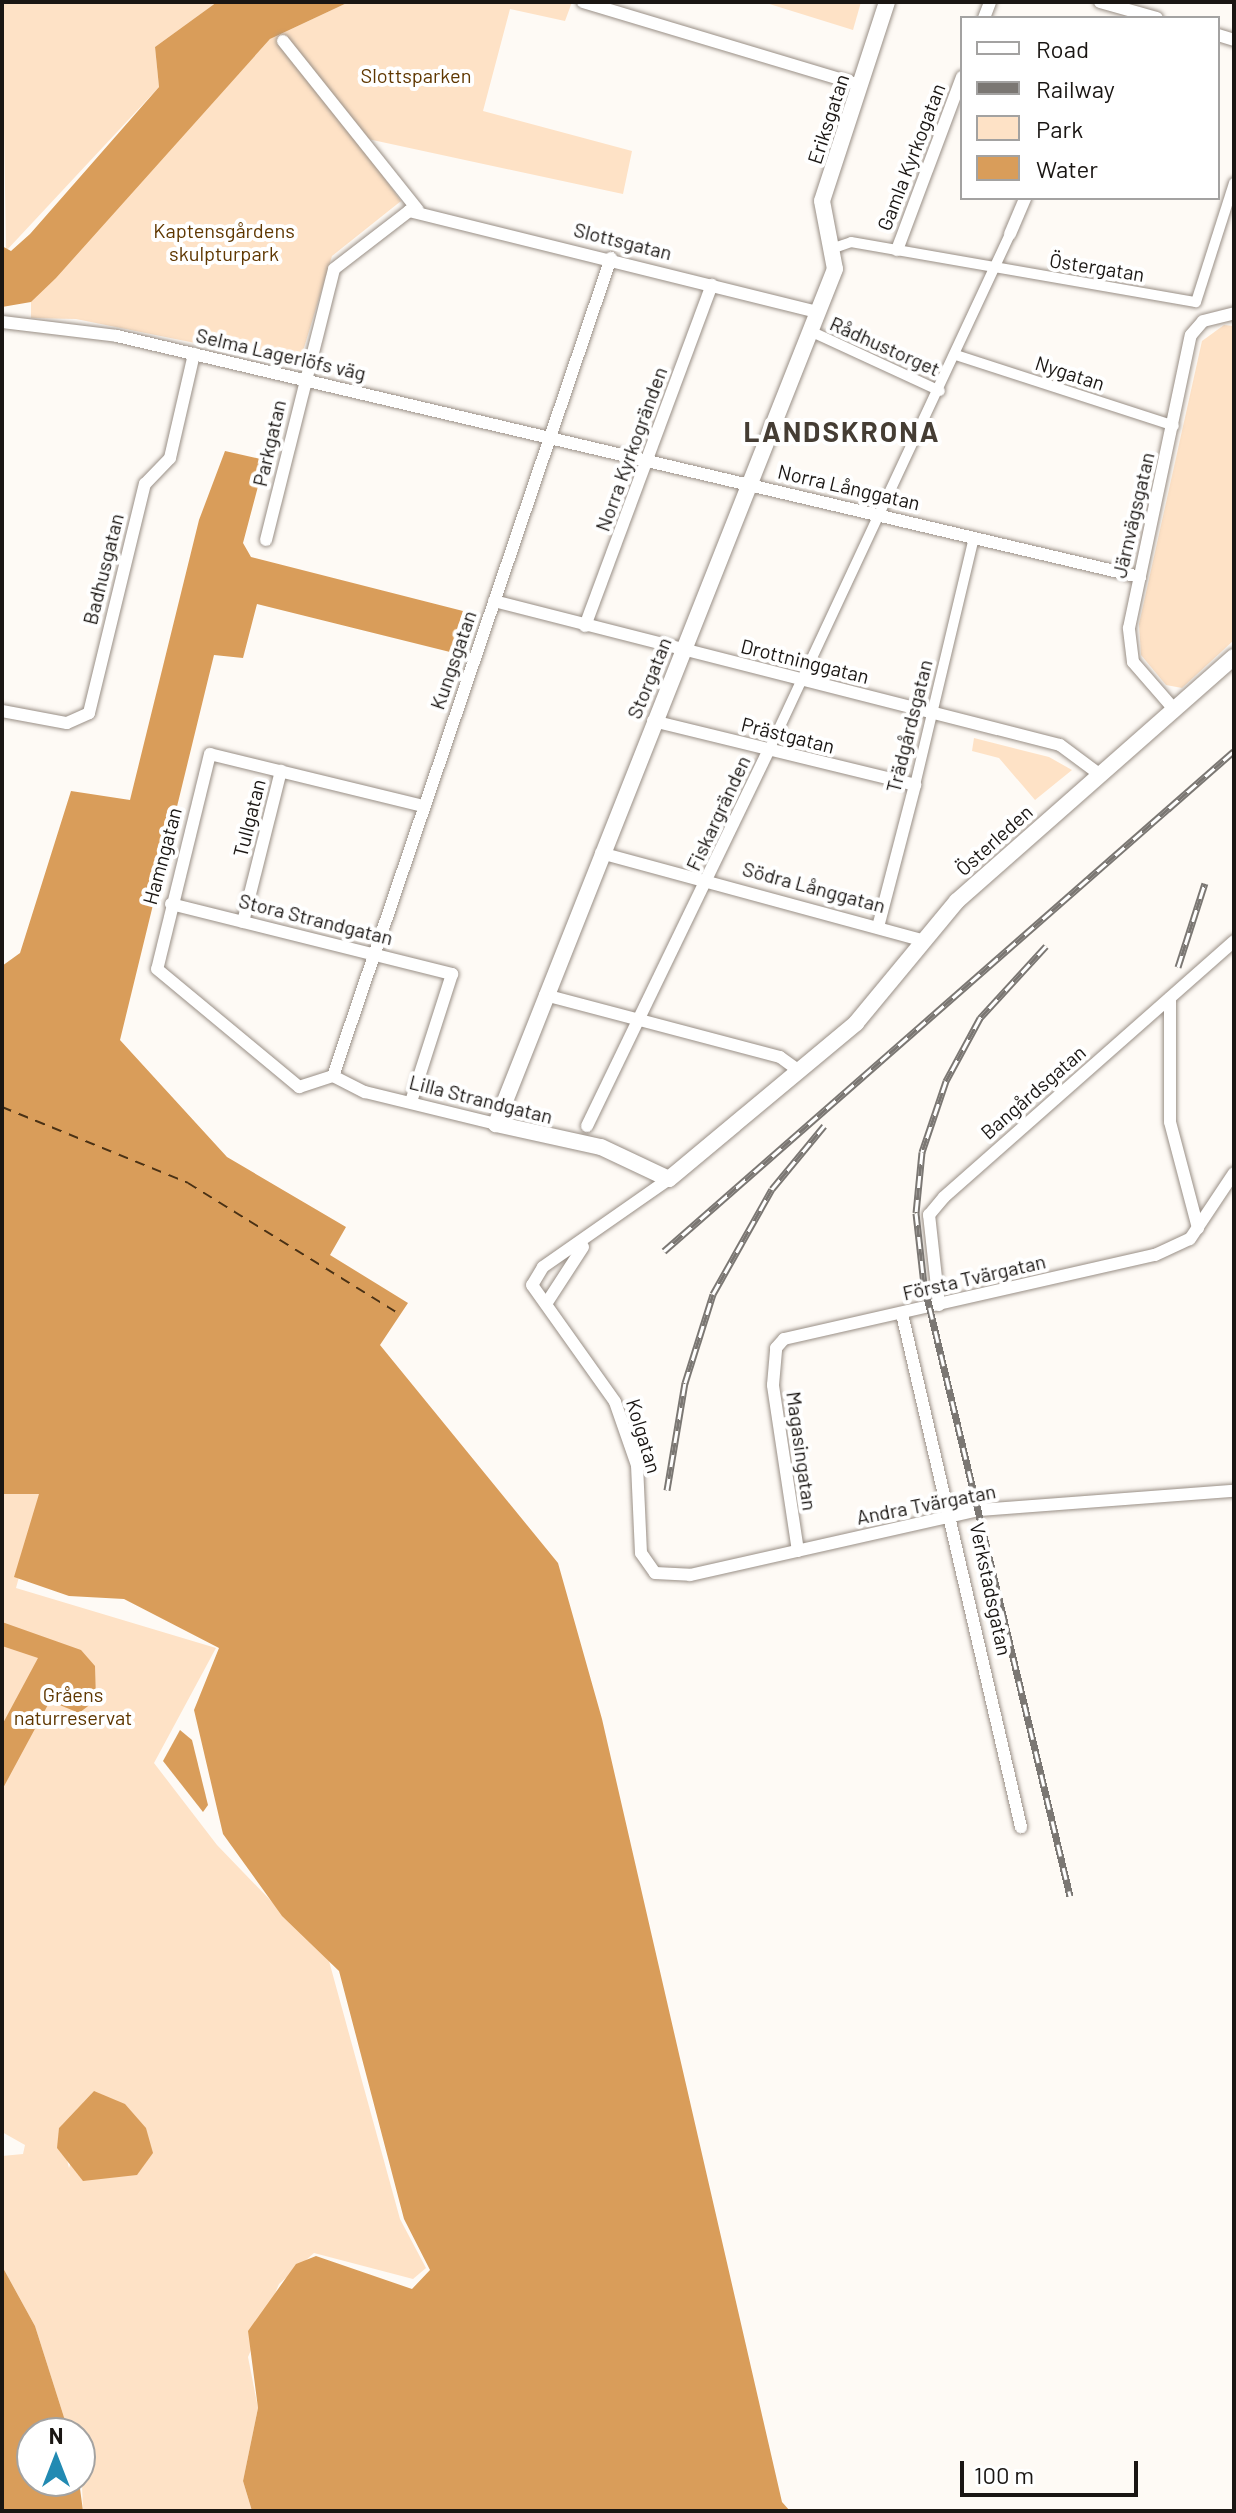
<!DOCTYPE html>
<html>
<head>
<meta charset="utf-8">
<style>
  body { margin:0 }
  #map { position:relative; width:1236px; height:2513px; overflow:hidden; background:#fefaf5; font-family:Barlow,sans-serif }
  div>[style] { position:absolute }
  .green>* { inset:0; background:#fee2c6 }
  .water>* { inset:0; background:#d99d5a }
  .ferry>* { height:2px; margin-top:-1px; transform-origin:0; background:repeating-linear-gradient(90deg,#4a3114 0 10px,transparent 0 18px) }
  .roads { filter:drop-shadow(0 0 2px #998f86) drop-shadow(0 0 2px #998f86) }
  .pedestrian>* { height:10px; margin:-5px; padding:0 5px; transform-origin:5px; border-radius:5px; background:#fff }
  .minor>* { height:12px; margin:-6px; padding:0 6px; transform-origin:6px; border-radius:6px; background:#fff }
  .tertiary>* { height:16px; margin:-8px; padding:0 8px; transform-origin:8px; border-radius:8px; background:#fff }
  .rail>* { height:7px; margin-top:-3.5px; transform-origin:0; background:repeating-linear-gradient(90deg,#fff 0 12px,#7b7773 0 24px); box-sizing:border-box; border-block:2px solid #7b7773 }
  span { translate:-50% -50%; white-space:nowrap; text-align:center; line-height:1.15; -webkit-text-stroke:8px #fff; paint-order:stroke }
  .park-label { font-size:20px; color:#5f3700 }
  .street-label { font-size:20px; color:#1a1613 }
  .district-label { font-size:28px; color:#453d34; font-weight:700; letter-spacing:2px }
  .frame { position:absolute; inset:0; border:4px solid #1a1613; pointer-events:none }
  .legend { position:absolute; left:960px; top:16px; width:260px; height:184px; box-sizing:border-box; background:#fff; border:2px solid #a3a2a1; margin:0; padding:10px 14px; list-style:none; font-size:24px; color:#1a1613 }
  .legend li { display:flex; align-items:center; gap:16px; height:40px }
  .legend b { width:40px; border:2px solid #a3a2a1 }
  .north { position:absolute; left:16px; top:2417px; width:80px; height:80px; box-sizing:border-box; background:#fff; border:2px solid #a3a2a1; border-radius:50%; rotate:0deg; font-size:22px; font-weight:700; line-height:32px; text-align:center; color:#1a1613 }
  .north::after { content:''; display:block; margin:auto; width:28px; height:36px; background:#228ab2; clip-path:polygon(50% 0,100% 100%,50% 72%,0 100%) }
  .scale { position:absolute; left:960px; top:2461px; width:178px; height:36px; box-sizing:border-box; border:4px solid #1a1613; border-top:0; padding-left:10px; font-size:24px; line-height:28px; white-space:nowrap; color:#1a1613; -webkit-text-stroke:6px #fff; paint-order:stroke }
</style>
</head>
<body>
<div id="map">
  <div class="green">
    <div style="clip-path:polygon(2px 2px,217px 2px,155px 47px,159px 87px,6px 251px)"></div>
    <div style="clip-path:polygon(349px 2px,572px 2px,565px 21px,510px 9px,483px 111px,632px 151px,623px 194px,354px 136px,401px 201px,332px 256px,299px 364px,76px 319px,31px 318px,31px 302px,270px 39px)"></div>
    <div style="clip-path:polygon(763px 2px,861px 2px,853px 30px)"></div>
    <div style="clip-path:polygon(1224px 325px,1234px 326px,1234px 640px,1182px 688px,1166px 685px,1141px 655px,1139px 624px,1202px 341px)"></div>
    <div style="clip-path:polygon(974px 738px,1049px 757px,1072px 770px,1035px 800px,999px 758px,972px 751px)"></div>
    <div style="clip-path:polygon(evenodd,43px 1488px,16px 1588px,216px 1648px,154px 1763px,217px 1845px,329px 1961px,400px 2219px,426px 2268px,413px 2279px,314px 2253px,279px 2284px,248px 2357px,258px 2408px,243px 2481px,252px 2511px,83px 2511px,80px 2433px,69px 2433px,35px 2326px,2px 2266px,2px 2156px,23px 2154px,25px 2145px,2px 2132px,2px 1489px,43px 1488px,94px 2091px,69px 2168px,59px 2128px,94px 2091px)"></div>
  </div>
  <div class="water">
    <div style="clip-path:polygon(217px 2px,349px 2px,270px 39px,56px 278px,31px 302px,2px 307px,2px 246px,11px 251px,30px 234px,159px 87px,155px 47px)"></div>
    <div style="clip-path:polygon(225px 451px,265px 460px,243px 543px,251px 557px,463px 611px,450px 652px,257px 604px,243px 658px,214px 655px,120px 1040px,227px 1157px,346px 1227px,330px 1255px,408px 1303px,380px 1345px,558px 1563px,602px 1719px,782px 2502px,790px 2511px,252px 2511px,243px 2481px,258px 2408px,248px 2331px,296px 2264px,316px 2256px,412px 2289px,430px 2270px,404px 2219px,339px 1971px,282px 1916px,223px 1834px,194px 1710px,219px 1648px,124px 1599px,69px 1596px,14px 1577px,39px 1494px,2px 1494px,2px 966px,20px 953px,71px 791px,130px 800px,199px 520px)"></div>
    <div style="clip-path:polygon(2px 1622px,81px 1650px,95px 1666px,96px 1700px,79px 1713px,50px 1701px,2px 1790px,2px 1725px,38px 1658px,2px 1646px)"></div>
    <div style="clip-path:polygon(180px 1730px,192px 1740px,208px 1805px,203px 1812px,163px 1761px)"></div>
    <div style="clip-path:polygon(94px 2091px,125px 2104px,146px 2128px,153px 2153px,137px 2175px,83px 2181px,57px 2148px,59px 2128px)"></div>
    <div style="clip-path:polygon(2px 2266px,35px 2326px,69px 2433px,32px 2433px,32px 2481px,79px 2481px,83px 2511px,2px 2511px)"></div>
  </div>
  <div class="ferry">
    <div style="left:2px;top:1107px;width:201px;rotate:22.2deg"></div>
    <div style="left:188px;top:1183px;width:251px;rotate:31.8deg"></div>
  </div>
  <div class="roads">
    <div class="pedestrian">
      <div style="left:834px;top:248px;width:18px;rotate:-19deg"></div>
      <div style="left:851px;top:242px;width:350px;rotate:9.9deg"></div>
      <div style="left:1196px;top:302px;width:125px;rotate:-72.3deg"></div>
      <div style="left:810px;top:331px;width:143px;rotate:24.8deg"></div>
      <div style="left:956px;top:355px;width:229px;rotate:18deg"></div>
      <div style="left:768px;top:752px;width:572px;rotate:-64.96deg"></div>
      <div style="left:915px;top:785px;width:254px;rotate:-76.6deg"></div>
    </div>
    <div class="minor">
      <div style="left:583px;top:2px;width:288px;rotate:16.7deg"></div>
      <div style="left:1100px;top:2px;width:59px;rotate:15.7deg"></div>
      <div style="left:984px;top:18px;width:17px;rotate:-69deg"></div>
      <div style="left:1218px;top:35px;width:17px;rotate:17deg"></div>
      <div style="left:283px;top:41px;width:216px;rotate:51.4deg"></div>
      <div style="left:1010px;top:234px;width:39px;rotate:-67deg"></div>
      <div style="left:897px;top:250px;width:185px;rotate:-69.4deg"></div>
      <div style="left:2px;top:322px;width:116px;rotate:6.9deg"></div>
      <div style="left:117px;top:336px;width:1051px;rotate:13.26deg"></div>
      <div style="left:266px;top:540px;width:279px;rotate:-75.9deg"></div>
      <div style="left:334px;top:269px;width:95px;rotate:-37.7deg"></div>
      <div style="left:409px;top:211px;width:421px;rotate:13.9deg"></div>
      <div style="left:494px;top:601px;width:584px;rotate:14.27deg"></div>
      <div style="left:1060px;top:745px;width:49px;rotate:36.6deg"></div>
      <div style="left:585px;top:626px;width:364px;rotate:-69.6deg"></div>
      <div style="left:1173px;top:708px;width:61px;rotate:-131deg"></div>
      <div style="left:1133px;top:662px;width:34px;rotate:-97deg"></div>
      <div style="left:1129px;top:628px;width:299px;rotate:-78.1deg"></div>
      <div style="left:1191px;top:335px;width:18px;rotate:-49deg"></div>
      <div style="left:1203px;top:321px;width:32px;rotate:-14deg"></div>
      <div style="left:2px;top:711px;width:66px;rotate:10.5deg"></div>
      <div style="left:67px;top:723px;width:24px;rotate:-24deg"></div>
      <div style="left:89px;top:713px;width:236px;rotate:-76.3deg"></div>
      <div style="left:145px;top:484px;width:36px;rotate:-46deg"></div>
      <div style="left:170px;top:458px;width:107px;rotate:-77deg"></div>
      <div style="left:653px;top:721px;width:270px;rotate:13.7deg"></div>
      <div style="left:915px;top:785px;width:143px;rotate:104.6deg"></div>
      <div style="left:423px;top:806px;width:219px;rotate:-166.3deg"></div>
      <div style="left:210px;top:754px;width:221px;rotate:103.8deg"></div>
      <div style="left:157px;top:969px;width:185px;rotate:39.7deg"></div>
      <div style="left:299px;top:1087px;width:36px;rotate:-18deg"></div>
      <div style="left:333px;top:1076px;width:36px;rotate:27deg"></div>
      <div style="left:365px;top:1092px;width:135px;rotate:13.7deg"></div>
      <div style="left:601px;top:853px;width:333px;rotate:15.2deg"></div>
      <div style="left:171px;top:904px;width:290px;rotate:14deg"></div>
      <div style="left:452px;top:974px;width:134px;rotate:107.8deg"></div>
      <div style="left:243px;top:922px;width:156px;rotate:-75.9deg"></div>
      <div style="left:545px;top:995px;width:243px;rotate:14.8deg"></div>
      <div style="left:780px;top:1057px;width:24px;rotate:36deg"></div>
      <div style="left:1170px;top:998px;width:124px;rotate:90deg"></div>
      <div style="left:1170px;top:1122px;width:110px;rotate:75.2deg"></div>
      <div style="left:333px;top:1076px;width:864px;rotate:-71.23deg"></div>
      <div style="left:587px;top:1126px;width:415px;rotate:-64.2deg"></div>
      <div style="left:669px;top:1179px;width:154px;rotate:145.1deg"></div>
      <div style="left:543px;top:1267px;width:21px;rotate:121deg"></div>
      <div style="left:532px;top:1285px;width:143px;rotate:54.6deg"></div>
      <div style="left:615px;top:1402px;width:67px;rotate:70.8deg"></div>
      <div style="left:637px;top:1465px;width:88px;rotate:87.4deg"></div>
      <div style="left:641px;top:1553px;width:24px;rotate:55deg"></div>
      <div style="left:655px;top:1573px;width:35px;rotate:3deg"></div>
      <div style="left:690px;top:1575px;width:296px;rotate:-12.7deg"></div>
      <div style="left:979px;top:1510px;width:256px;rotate:-4.3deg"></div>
      <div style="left:546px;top:1304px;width:68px;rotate:-57deg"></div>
      <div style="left:939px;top:1305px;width:91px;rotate:-96.3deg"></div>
      <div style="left:929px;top:1215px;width:23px;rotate:-50deg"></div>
      <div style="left:944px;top:1197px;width:387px;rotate:-41.4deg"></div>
      <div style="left:902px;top:1314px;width:527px;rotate:76.94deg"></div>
      <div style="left:798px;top:1551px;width:168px;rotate:-98.6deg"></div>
      <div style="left:773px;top:1385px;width:37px;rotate:-85deg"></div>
      <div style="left:776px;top:1348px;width:12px;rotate:-48deg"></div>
      <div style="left:784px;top:1339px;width:380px;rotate:-12.8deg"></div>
      <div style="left:1155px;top:1255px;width:38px;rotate:-25deg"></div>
      <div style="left:1190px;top:1239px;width:79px;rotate:-56.3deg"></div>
    </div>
    <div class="tertiary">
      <div style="left:887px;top:2px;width:209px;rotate:108.1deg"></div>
      <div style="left:822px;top:201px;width:69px;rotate:79.2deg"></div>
      <div style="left:835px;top:269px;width:920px;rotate:111.63deg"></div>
      <div style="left:496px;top:1124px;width:107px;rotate:12.4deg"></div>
      <div style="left:601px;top:1147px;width:75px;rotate:25.2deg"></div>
      <div style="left:669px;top:1179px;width:244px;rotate:-39.8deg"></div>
      <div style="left:856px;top:1023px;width:158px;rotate:-50.4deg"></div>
      <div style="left:957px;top:901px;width:369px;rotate:-41.4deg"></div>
    </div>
  </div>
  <div class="rail">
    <div style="left:1046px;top:946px;width:98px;rotate:132.5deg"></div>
    <div style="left:980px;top:1018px;width:72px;rotate:118.4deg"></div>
    <div style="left:946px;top:1081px;width:75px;rotate:108.7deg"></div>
    <div style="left:922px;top:1152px;width:61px;rotate:95.6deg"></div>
    <div style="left:916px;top:1213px;width:71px;rotate:83.6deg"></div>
    <div style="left:924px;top:1284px;width:629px;rotate:76.58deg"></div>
    <div style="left:1178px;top:967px;width:88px;rotate:-72.2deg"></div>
    <div style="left:664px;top:1251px;width:758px;rotate:-41.26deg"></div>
    <div style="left:667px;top:1490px;width:109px;rotate:-80.5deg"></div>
    <div style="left:685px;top:1383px;width:93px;rotate:-72.5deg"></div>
    <div style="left:713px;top:1294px;width:120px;rotate:-60.7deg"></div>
    <div style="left:772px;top:1189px;width:82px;rotate:-50.5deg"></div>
  </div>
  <div class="park-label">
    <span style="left:416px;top:75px">Slottsparken</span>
    <span style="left:224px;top:242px">Kaptensgårdens<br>skulpturpark</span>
    <span style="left:73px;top:1706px">Gråens<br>naturreservat</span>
  </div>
  <div class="street-label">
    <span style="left:828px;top:119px;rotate:-72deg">Eriksgatan</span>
    <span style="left:911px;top:157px;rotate:-69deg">Gamla Kyrkogatan</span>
    <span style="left:623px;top:241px;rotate:14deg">Slottsgatan</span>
    <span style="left:1097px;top:267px;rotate:9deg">Östergatan</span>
    <span style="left:885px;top:346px;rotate:24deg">Rådhustorget</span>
    <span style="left:281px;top:354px;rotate:13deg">Selma Lagerlöfs väg</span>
    <span style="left:1070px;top:373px;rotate:18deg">Nygatan</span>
    <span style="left:269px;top:443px;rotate:-77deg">Parkgatan</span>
    <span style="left:631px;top:449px;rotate:-70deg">Norra Kyrkogränden</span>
    <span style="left:849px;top:487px;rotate:13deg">Norra Långgatan</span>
    <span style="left:1133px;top:515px;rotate:-77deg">Järnvägsgatan</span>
    <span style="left:103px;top:569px;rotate:-76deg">Badhusgatan</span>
    <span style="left:453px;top:660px;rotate:-71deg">Kungsgatan</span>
    <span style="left:805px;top:661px;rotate:14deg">Drottninggatan</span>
    <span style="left:649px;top:678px;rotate:-68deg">Storgatan</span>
    <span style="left:909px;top:726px;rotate:-76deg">Trädgårdsgatan</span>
    <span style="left:788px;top:735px;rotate:14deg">Prästgatan</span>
    <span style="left:718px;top:813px;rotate:-65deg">Fiskargränden</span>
    <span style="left:249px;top:818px;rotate:-76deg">Tullgatan</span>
    <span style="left:994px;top:840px;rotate:-42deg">Österleden</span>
    <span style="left:162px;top:856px;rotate:-75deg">Hamngatan</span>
    <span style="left:814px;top:887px;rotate:15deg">Södra Långgatan</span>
    <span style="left:316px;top:919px;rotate:14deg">Stora Strandgatan</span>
    <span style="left:1033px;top:1092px;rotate:-41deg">Bangårdsgatan</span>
    <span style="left:481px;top:1099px;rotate:14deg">Lilla Strandgatan</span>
    <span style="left:974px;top:1277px;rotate:-13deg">Första Tvärgatan</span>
    <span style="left:644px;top:1436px;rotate:73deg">Kolgatan</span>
    <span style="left:802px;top:1451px;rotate:82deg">Magasingatan</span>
    <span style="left:926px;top:1504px;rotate:-11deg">Andra Tvärgatan</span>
    <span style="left:991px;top:1589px;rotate:78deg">Verkstadsgatan</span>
  </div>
  <div class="district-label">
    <span style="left:842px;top:431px">LANDSKRONA</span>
  </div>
  <div class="frame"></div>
  <ul class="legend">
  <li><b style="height:10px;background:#fff"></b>Road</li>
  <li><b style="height:10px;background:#7b7773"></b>Railway</li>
  <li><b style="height:22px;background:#fee2c6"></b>Park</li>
  <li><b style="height:22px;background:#d99d5a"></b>Water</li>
  </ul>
  <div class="north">N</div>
  <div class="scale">100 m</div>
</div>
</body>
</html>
